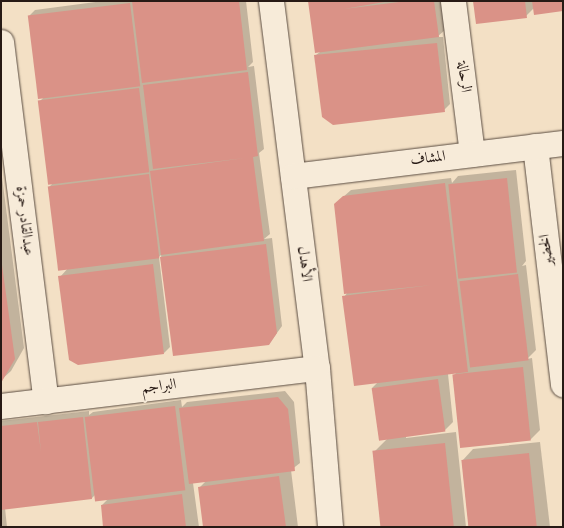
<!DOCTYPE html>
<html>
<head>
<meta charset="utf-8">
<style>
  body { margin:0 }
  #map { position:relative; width:564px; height:528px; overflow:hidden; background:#f3e0c5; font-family:Vollkorn,Amiri,serif }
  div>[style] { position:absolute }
  .shadow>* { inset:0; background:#0003 }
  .building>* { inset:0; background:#da9287; transform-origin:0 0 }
  .roads { filter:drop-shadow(0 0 1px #5a4c41) drop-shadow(0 0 1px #5a4c41) }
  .street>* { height:25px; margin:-12.5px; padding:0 12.5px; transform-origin:12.5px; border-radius:12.5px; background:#f7ebd9 }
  span { translate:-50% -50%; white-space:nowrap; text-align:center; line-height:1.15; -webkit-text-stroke:4px #f7ebd9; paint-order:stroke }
  .street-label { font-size:15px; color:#271a15 }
  .frame { position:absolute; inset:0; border:2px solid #271a15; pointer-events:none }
</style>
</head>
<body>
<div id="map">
  <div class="shadow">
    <div style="clip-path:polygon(103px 1px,246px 1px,253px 62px,248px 67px,254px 66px,264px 149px,259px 153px,270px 234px,264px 239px,272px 238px,282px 326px,269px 344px,174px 355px,161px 255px,159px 257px,170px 347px,164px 353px,60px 277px,69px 267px,49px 187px,54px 182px,39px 102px,44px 97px,29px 16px,35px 10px)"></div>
    <div style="clip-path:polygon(310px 1px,441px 1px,445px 30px,437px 37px,443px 37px,450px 104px,444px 110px,316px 55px,320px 52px)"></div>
    <div style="clip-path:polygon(474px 1px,563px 1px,534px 8px,526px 16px)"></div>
    <div style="clip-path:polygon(1px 169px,24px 348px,11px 371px,1px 380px)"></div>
    <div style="clip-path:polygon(516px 170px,526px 261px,522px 266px,526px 265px,536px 350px,527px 359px,532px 358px,540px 430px,530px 440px,453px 376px,456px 373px,448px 374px,453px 422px,444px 431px,406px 436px,406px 438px,456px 432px,466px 527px,383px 527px,374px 452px,388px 438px,372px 388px,378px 382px,344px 297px,348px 292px,342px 198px,351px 190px,451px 178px,452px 183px,458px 176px)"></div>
    <div style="clip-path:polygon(285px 391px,294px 402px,300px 463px,291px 470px,298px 527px,205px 527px,200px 487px,206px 481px,193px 483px,199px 527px,105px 527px,102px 505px,108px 499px,96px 494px,92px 498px,5px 508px,7px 527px,1px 527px,1px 421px,89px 411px,89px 415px,93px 412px,181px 400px,182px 407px,187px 402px)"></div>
    <div style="clip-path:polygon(540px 442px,550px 527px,469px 527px,462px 461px,473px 449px)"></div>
  </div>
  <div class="building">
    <div style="clip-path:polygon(132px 1px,239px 1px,247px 70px,142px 83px)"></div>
    <div style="clip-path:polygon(308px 1px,390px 1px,344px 9px,407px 1px,434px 1px,439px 37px,315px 53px)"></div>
    <div style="clip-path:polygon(473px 1px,525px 1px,527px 18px,476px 24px)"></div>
    <div style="clip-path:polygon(532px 1px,563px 1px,563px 11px,534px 15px)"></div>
    <div style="left:130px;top:3px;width:84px;height:103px;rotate:83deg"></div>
    <div style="clip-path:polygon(437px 43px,445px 112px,333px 125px,322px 117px,314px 55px)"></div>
    <div style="clip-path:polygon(248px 72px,258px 156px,253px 157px,264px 241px,161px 255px,150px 171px,245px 158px,153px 169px,143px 85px)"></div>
    <div style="left:139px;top:88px;width:85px;height:102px;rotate:83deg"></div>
    <div style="left:149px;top:174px;width:85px;height:102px;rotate:83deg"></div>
    <div style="left:507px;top:178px;width:95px;height:59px;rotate:84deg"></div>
    <div style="clip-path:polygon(445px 183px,468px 372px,354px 386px,342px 296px,432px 285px,344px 294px,334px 204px,343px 196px)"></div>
    <div style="clip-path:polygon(266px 244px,277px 333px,269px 345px,173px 356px,160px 257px)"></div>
    <div style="clip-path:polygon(1px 258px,15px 359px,1px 383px)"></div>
    <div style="clip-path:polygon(153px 264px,164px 354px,78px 365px,69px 360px,58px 276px)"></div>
    <div style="left:518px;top:274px;width:87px;height:59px;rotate:83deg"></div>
    <div style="left:523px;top:367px;width:74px;height:71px;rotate:84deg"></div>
    <div style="left:438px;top:379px;width:53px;height:67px;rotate:82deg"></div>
    <div style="clip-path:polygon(278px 397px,288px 409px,295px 471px,189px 484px,179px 408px)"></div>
    <div style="left:175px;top:406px;width:85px;height:91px;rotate:83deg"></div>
    <div style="clip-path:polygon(83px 417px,92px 499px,1px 510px,1px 426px,37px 422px,41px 452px,38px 422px)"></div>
    <div style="left:445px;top:443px;width:84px;height:73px;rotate:84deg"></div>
    <div style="left:529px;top:453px;width:74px;height:68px;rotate:84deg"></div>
    <div style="clip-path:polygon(279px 476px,286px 527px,203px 527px,198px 487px)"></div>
    <div style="clip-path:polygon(182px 494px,186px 527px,103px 527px,101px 505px)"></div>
  </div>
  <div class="roads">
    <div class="street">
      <div style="left:271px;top:1px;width:370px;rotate:82.9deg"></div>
      <div style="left:317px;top:368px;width:160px;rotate:85.3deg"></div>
      <div style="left:453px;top:1px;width:154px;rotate:82.9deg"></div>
      <div style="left:1px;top:42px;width:362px;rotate:82.9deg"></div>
      <div style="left:535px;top:146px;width:240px;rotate:83.3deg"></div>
      <div style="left:293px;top:176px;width:272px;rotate:-7deg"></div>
      <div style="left:1px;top:406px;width:318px;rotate:-6.9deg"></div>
    </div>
  </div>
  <div class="street-label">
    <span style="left:463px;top:77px;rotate:83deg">الرحالة</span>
    <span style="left:428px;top:159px;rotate:-7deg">المشاف</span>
    <span style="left:24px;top:221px;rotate:83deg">عبدالقادر حمزة</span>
    <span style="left:547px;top:250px;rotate:-97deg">الخضير</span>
    <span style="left:304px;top:264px;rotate:83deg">الأهدل</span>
    <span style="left:159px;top:387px;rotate:-7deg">البراجم</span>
  </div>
  <div class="frame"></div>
</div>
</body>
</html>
